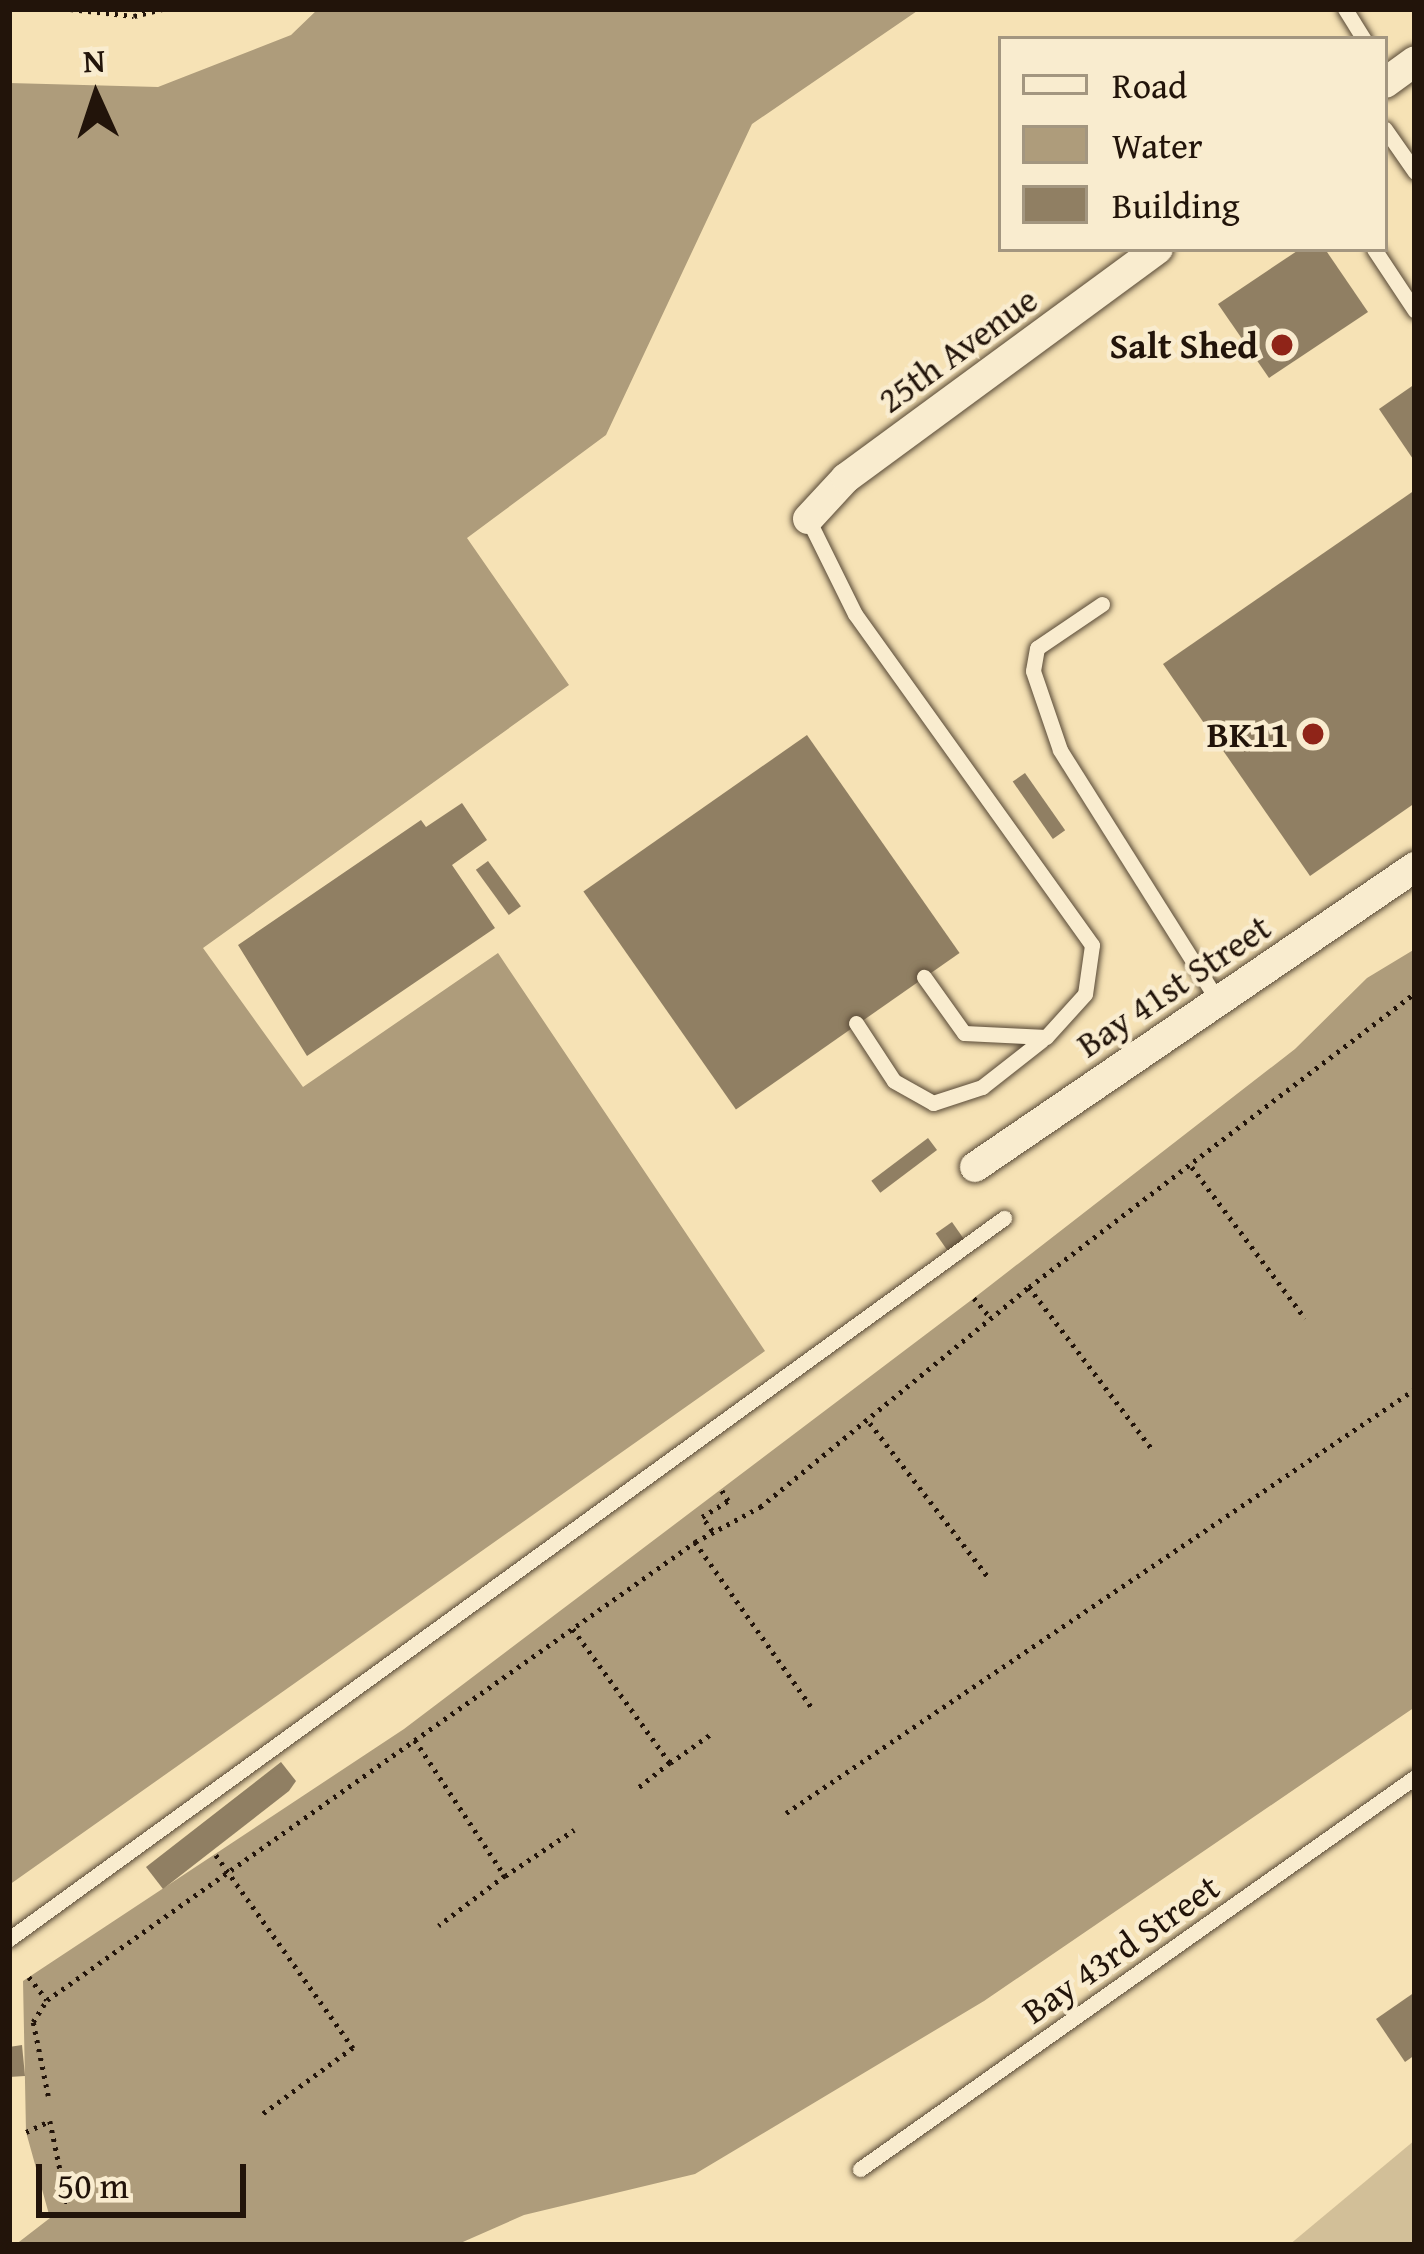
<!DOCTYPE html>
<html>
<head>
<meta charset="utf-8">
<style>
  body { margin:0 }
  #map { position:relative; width:1424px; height:2254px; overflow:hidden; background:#f6e2b5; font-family:"Gentium Book Plus",serif }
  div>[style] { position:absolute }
  .green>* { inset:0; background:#d2bf98 }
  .water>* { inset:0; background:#ae9c7b }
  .building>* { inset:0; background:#907f63; transform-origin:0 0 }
  .path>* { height:4.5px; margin-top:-2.25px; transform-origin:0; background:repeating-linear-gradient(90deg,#22140a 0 3px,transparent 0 9px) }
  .roads { filter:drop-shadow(0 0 3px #574835) drop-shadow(0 0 3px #574835) }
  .service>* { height:15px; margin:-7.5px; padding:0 7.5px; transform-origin:7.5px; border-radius:7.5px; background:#f9eccf }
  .minor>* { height:30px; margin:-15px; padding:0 15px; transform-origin:15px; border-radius:15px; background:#f9eccf }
  .dots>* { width:33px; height:33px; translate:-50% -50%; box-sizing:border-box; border:6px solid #f9eccf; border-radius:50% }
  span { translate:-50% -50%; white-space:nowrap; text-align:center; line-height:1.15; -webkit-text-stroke:9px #f9eccf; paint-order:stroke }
  .poi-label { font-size:36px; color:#22140a; font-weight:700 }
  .right { translate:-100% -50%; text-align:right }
  .street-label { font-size:36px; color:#22140a }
  .frame { position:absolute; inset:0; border:12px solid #22140a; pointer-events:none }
  .legend { position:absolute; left:998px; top:36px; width:390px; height:216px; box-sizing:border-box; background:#f9eccf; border:3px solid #a39680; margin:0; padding:15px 21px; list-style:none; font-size:36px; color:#22140a }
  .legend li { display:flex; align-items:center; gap:24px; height:60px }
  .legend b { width:60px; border:3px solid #a39680 }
  .north { position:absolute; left:36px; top:36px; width:120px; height:120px; -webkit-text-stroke:9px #f9eccf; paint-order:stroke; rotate:357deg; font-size:33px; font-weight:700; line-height:48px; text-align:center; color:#22140a }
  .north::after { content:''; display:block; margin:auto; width:42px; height:54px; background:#22140a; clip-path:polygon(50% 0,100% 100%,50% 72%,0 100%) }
  .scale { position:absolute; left:36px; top:2164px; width:210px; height:54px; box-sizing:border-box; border:6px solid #22140a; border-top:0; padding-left:15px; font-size:36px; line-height:42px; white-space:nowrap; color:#22140a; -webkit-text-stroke:9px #f9eccf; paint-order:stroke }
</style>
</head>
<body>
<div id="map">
  <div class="green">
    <div style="clip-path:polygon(1415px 2140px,1415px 2245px,1289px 2245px)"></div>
  </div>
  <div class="water">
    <div style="clip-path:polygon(318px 9px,920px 9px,752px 124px,606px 435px,467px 538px,569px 685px,203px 948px,303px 1087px,498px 953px,765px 1351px,9px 1885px,9px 83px,158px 87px,291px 35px)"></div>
    <div style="clip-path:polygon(1415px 949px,1415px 1707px,984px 2001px,695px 2174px,524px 2215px,456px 2245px,15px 2245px,50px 2218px,26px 2132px,23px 1981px,404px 1729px,974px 1298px,1295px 1049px,1367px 978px)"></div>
  </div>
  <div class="building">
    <div style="clip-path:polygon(1300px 249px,1325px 249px,1368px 312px,1269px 378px,1218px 304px)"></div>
    <div style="clip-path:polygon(1415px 384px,1415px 462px,1379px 409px)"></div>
    <div style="clip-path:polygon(1415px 490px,1415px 803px,1310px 876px,1163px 664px)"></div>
    <div style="left:807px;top:735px;width:266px;height:273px;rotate:55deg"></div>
    <div style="left:1025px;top:773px;width:70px;height:15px;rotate:55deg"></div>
    <div style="clip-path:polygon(462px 803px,487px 840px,452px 865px,495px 928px,307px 1056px,238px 945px,421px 820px,426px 827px)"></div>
    <div style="left:488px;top:861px;width:56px;height:15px;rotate:54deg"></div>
    <div style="left:928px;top:1138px;width:15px;height:71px;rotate:53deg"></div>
    <div style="left:952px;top:1222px;width:24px;height:20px;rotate:55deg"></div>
    <div style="clip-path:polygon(281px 1762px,296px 1781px,289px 1791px,163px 1889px,146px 1867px)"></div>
    <div style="clip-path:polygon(1415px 1992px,1415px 2055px,1405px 2062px,1376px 2019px)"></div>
    <div style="clip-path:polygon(22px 2045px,25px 2076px,9px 2077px,9px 2047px)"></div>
  </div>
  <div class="path">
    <div style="left:70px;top:9px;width:64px;rotate:6.2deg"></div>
    <div style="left:134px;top:16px;width:29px;rotate:-14deg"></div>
    <div style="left:1192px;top:1167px;width:189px;rotate:53.2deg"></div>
    <div style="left:1029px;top:1287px;width:203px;rotate:52.8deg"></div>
    <div style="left:974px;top:1298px;width:25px;rotate:50deg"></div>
    <div style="left:870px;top:1423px;width:195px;rotate:52.5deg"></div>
    <div style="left:712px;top:1531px;width:17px;rotate:-126deg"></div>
    <div style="left:702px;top:1517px;width:31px;rotate:-32deg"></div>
    <div style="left:728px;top:1501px;width:13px;rotate:-122deg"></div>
    <div style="left:695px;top:1542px;width:203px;rotate:54.8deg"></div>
    <div style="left:573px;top:1629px;width:165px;rotate:54.1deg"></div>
    <div style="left:670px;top:1763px;width:43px;rotate:141.5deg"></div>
    <div style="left:415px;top:1740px;width:163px;rotate:56.5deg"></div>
    <div style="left:505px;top:1876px;width:83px;rotate:142.9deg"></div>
    <div style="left:670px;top:1763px;width:50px;rotate:-35.3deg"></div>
    <div style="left:786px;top:1813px;width:759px;rotate:-33.98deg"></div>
    <div style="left:216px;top:1855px;width:237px;rotate:54.6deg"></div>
    <div style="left:353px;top:2048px;width:112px;rotate:143.7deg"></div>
    <div style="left:505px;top:1876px;width:83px;rotate:-33.7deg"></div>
    <div style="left:29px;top:1977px;width:29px;rotate:52deg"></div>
    <div style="left:48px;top:2096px;width:76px;rotate:-101.5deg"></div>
    <div style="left:33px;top:2022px;width:26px;rotate:-58deg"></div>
    <div style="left:47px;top:2000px;width:794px;rotate:-35.25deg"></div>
    <div style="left:695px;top:1542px;width:74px;rotate:-28.3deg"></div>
    <div style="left:760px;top:1507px;width:348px;rotate:-39.3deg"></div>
    <div style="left:1029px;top:1287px;width:485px;rotate:-37.3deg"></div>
    <div style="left:26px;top:2132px;width:26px;rotate:-25deg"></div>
    <div style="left:50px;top:2121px;width:88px;rotate:78.2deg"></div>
  </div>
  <div class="roads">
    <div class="service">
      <div style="left:1345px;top:9px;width:36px;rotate:58deg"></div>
      <div style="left:1385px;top:129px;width:52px;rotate:55.1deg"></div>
      <div style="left:1374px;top:249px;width:74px;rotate:56.5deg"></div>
      <div style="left:808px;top:519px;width:106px;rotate:63.7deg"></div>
      <div style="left:855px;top:614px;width:407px;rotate:54.4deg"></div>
      <div style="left:1092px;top:945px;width:49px;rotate:98.1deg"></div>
      <div style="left:1085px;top:994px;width:58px;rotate:132.2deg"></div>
      <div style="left:1046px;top:1037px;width:82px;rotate:-177.2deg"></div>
      <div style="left:964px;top:1033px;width:69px;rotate:-125.5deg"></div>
      <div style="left:1102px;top:604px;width:78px;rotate:145.9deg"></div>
      <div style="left:1037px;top:648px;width:23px;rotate:100deg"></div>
      <div style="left:1033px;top:671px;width:83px;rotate:71.1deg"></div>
      <div style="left:1060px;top:750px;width:297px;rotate:57.8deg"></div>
      <div style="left:856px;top:1023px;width:69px;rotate:56.8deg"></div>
      <div style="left:894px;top:1081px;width:45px;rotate:29.4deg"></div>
      <div style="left:933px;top:1103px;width:52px;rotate:-18.1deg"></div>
      <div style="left:982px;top:1087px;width:76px;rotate:-38.1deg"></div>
      <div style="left:9px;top:1939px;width:1229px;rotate:-35.93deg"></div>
      <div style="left:860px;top:2169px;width:679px;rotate:-35.23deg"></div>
    </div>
    <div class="minor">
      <div style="left:1385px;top:83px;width:37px;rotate:-36deg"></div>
      <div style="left:808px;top:519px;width:56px;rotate:-47.2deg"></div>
      <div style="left:846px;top:478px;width:387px;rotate:-36.3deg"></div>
      <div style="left:975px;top:1167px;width:533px;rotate:-34.29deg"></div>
    </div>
  </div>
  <div class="dots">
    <div style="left:1282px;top:345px;background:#8f2418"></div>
    <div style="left:1313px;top:734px;background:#8f2418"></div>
  </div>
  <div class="poi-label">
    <span class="right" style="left:1258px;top:345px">Salt Shed</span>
    <span class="right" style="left:1289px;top:734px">BK11</span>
  </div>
  <div class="street-label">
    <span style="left:957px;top:349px;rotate:-36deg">25th Avenue</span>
    <span style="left:1173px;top:985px;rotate:-34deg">Bay 41st Street</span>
    <span style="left:1120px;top:1948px;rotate:-35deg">Bay 43rd Street</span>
  </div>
  <div class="frame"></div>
  <ul class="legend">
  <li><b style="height:15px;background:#f9eccf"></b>Road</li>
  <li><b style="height:33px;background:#ae9c7b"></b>Water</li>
  <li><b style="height:33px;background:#907f63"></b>Building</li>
  </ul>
  <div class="north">N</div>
  <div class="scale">50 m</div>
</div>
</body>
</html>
